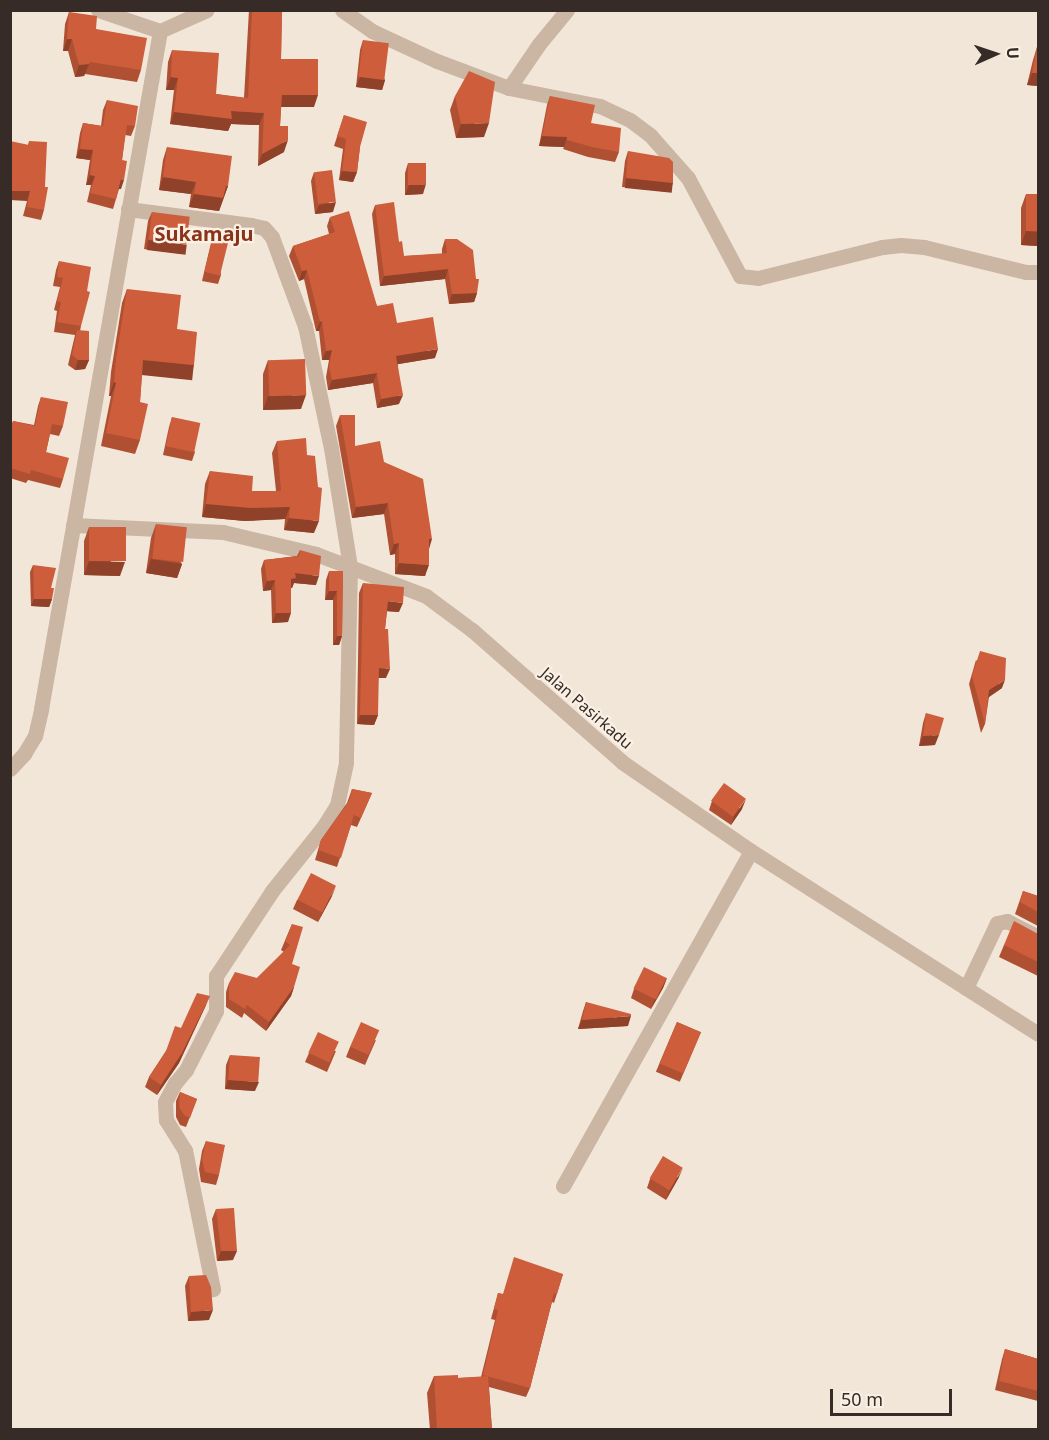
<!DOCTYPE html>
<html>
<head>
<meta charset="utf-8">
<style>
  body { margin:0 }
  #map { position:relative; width:1049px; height:1440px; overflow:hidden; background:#f2e6d8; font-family:"Noto Sans",sans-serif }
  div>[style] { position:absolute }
  .minor>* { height:15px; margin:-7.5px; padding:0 7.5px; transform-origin:7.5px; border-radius:7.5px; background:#cbb5a3 }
  .wall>* { inset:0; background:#b05033; transform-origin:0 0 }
  .shaded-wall>* { inset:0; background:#904129; transform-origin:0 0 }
  .building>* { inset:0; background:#cd5d3b; transform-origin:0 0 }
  span { translate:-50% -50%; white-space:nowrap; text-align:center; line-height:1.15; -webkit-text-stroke:4.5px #faf0e4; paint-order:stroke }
  .street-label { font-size:16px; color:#362b26 }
  .quarter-label { font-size:20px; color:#89341a; font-weight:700 }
  .frame { position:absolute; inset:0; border:12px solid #362b26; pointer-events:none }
  .north { position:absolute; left:965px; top:24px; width:60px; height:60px; -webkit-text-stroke:4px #faf0e4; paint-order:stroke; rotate:87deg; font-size:16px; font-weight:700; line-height:24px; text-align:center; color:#362b26 }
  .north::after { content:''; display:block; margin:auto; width:21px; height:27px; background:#362b26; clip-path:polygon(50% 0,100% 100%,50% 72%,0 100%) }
  .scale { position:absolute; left:830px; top:1389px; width:122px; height:27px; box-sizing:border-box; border:3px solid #362b26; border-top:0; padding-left:8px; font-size:18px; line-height:21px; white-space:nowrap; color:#362b26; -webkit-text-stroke:4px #faf0e4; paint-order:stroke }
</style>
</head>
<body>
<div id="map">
  <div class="minor">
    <div style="left:98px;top:10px;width:65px;rotate:18.7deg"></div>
    <div style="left:160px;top:31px;width:51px;rotate:-24.1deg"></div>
    <div style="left:342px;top:10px;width:37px;rotate:35deg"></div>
    <div style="left:372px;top:31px;width:72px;rotate:24.8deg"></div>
    <div style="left:437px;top:61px;width:77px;rotate:20.6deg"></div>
    <div style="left:509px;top:88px;width:53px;rotate:-55.7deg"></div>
    <div style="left:539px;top:44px;width:44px;rotate:-50.5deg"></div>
    <div style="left:509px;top:88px;width:93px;rotate:11.2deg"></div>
    <div style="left:600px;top:106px;width:33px;rotate:25deg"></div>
    <div style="left:630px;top:120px;width:25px;rotate:37deg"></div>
    <div style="left:650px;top:135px;width:57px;rotate:48.5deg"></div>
    <div style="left:688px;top:178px;width:111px;rotate:62deg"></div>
    <div style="left:740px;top:276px;width:18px;rotate:6deg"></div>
    <div style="left:758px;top:278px;width:128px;rotate:-14deg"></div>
    <div style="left:882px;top:247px;width:19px;rotate:-6deg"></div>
    <div style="left:901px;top:245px;width:23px;rotate:5deg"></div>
    <div style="left:924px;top:247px;width:105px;rotate:13.8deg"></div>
    <div style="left:1026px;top:272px;width:12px"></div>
    <div style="left:128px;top:209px;width:124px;rotate:7.4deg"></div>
    <div style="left:251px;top:225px;width:13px;rotate:13deg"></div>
    <div style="left:264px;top:228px;width:12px;rotate:48deg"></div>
    <div style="left:272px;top:237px;width:95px;rotate:69.7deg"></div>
    <div style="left:305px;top:326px;width:125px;rotate:78deg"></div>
    <div style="left:331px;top:448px;width:120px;rotate:80.9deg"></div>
    <div style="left:350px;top:566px;width:197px;rotate:91.2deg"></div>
    <div style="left:346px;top:763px;width:43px;rotate:102.1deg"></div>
    <div style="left:337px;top:805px;width:25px;rotate:122deg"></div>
    <div style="left:324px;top:826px;width:83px;rotate:128.7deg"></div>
    <div style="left:272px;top:891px;width:102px;rotate:123.4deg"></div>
    <div style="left:216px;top:976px;width:35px;rotate:90deg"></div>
    <div style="left:216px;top:1011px;width:66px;rotate:117deg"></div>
    <div style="left:186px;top:1070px;width:17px;rotate:130deg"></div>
    <div style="left:175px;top:1083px;width:21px;rotate:118deg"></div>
    <div style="left:165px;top:1102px;width:18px;rotate:87deg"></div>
    <div style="left:166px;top:1120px;width:36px;rotate:58deg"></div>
    <div style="left:185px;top:1150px;width:142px;rotate:78.6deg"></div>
    <div style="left:73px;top:525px;width:150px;rotate:2.7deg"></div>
    <div style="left:223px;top:532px;width:96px;rotate:13.3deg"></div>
    <div style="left:316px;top:554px;width:118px;rotate:20.9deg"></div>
    <div style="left:426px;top:596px;width:57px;rotate:36.5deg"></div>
    <div style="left:472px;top:630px;width:200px;rotate:41.3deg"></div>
    <div style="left:622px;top:762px;width:157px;rotate:34.6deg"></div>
    <div style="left:751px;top:851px;width:340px;rotate:32.5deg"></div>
    <div style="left:10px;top:769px;width:21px;rotate:-47deg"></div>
    <div style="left:24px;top:754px;width:21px;rotate:-59deg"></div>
    <div style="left:35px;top:736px;width:28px;rotate:-77deg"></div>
    <div style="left:41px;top:709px;width:688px;rotate:-80.05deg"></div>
    <div style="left:966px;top:988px;width:72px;rotate:-64.5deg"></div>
    <div style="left:997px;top:923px;width:10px;rotate:-11deg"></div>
    <div style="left:1007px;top:921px;width:35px;rotate:27deg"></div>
    <div style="left:563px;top:1186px;width:384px;rotate:-60.7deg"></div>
  </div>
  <div class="wall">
    <div style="clip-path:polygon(249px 10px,282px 10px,281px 59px,314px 107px,281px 107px,280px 126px,284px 152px,258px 166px,259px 125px,231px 124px,228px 131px,170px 124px,174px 90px,166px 90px,168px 62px,172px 50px,216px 94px,244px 98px)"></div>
    <div style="clip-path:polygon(69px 12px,96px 29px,141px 70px,137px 82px,85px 74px,84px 76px,75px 77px,68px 51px,63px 51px,65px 24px)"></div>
    <div style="clip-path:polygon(363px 40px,385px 80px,382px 90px,356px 87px,360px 50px)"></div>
    <div style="clip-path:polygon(1037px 47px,1038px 86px,1027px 85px,1033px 60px)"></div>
    <div style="clip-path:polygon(455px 96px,484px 137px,456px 138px,450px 110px)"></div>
    <div style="clip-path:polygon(550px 96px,591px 123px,619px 152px,615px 162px,588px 157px,563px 149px,564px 147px,539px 146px,547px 105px)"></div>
    <div style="clip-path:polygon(107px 100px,135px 126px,131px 136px,125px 135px,122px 160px,121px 189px,119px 189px,113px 209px,87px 202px,91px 185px,86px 185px,90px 160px,76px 158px,80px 133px,83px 123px,101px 126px,103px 110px)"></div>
    <div style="clip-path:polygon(344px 115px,360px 147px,357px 172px,353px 182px,339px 180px,343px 149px,334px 146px)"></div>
    <div style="clip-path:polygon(29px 141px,44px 210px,41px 220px,23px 216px,27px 201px,28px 145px)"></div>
    <div style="clip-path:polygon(167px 147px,228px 186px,219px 211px,189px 207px,191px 194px,159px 190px,163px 160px)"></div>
    <div style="clip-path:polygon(628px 151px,673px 183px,669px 192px,622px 187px,625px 161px)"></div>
    <div style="clip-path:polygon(408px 163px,423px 194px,405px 195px,405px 173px)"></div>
    <div style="clip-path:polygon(314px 172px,333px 212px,315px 214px,311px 181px)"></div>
    <div style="clip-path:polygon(1026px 194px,1038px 194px,1038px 246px,1021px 245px,1021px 208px)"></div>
    <div style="clip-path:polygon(375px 205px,399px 242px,404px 256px,442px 254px,442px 249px,445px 239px,477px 293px,474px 302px,449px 304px,445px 279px,380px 286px,372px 214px)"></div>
    <div style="clip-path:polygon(152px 212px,183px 254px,144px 249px,148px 221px)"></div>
    <div style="clip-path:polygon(330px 217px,377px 306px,397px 323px,435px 358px,398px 364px,399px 404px,377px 408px,373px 383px,328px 390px,326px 377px,329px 360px,322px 360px,319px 331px,316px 331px,304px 279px,299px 281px,289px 256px,293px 246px,329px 234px,327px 226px)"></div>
    <div style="clip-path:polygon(214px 233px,221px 275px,218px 284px,202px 281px,211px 243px)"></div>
    <div style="clip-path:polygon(59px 261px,81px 326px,80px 331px,89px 360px,85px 369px,75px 370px,68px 365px,75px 335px,54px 332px,57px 311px,54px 310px,60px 287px,53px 286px,56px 270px)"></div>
    <div style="clip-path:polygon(127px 289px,177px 329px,194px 365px,189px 379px,142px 374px,140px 402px,140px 440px,135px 454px,101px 446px,111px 396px,109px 396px,111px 372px,122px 303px)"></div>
    <div style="clip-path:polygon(268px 360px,301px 409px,263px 410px,263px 374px)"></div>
    <div style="clip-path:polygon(41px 397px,63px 426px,59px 436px,50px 434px,46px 452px,63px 479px,60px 488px,28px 480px,26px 483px,10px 478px,10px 429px,13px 421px,34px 425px,38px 406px)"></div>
    <div style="clip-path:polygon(340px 415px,355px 446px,384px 462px,429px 549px,425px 576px,395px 574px,395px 554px,390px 555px,384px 514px,352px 518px,336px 426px)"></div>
    <div style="clip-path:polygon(172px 417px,195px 452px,192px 461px,163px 455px,169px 427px)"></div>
    <div style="clip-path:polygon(277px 441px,307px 455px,314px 533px,284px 530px,285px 519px,245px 521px,202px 517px,205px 484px,210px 471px,252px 491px,276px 491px,272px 453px)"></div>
    <div style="clip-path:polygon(156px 524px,182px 564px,177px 578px,146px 573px,151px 538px)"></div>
    <div style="clip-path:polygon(89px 527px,120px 576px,84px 575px,84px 541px)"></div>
    <div style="clip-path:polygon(300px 550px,316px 585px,294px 583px,292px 588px,291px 588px,288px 622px,272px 623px,271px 590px,263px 591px,261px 569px,264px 560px,297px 556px)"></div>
    <div style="clip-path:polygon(33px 565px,51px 588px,52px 599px,49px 607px,31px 606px,30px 572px)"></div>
    <div style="clip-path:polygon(329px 571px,343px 571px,342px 636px,339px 645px,333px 645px,333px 600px,325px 600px,326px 580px)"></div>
    <div style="clip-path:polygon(363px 583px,399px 612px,387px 611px,385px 629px,386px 678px,378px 678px,378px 715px,374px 725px,357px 724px,359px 593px)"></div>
    <div style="clip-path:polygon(976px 660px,1002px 688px,989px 697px,985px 724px,981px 733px,969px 684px)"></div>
    <div style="clip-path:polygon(926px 713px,935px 745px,919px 746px,923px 723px)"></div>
    <div style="clip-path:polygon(352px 789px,372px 793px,357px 827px,351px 825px,337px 867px,315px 860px,321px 840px,347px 803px)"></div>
    <div style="clip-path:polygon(712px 801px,742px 809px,731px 825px,709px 810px)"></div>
    <div style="clip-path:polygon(1023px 891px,1038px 896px,1038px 926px,1015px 914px)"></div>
    <div style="clip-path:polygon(332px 896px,318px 922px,293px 909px,297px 900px)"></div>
    <div style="clip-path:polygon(292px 924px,292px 964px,294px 987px,291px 996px,266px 1031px,244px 1013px,242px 1018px,226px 1007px,226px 992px,229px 983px,257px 978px,284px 952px,281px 950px)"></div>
    <div style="clip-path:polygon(1038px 934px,1038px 976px,999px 957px,1004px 945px)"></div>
    <div style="clip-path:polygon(667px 978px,663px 988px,651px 1009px,631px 998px,634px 989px)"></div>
    <div style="clip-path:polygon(586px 1002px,628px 1026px,578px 1029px,583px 1011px)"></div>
    <div style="clip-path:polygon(206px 1005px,179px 1063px,157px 1095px,145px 1087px,149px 1077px,181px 1028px)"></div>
    <div style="left:677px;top:1022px;width:26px;height:54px;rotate:23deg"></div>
    <div style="clip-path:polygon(376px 1040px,365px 1065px,346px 1057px,350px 1047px)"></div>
    <div style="clip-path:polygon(336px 1051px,327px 1072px,305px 1062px,309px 1053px)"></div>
    <div style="clip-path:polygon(230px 1055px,255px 1091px,225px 1089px,226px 1065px)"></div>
    <div style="clip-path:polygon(180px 1092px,197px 1099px,186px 1127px,180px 1125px,176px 1117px,176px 1101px)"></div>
    <div style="clip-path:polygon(206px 1141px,219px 1175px,216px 1185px,201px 1182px,199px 1169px,202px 1151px)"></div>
    <div style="clip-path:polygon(679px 1177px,666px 1200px,647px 1188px,650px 1179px)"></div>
    <div style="clip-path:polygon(216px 1209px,233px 1260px,217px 1261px,212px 1219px)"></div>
    <div style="clip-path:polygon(563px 1274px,554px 1303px,552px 1302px,530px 1388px,526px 1397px,489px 1387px,492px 1430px,430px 1430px,427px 1393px,434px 1376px,458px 1378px,481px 1377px,495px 1320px,491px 1319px,498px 1293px,502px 1294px)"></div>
    <div style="clip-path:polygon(189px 1276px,209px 1320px,188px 1321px,185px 1286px)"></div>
    <div style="clip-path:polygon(1005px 1349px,1038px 1359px,1038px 1401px,995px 1390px,1002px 1359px)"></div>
  </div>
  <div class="shaded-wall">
    <div style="clip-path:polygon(67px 39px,72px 39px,68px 51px,63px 51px)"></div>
    <div style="clip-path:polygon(89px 64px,84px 76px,75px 77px,79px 65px)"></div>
    <div style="clip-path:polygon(1032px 73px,1038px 73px,1038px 86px,1027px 85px)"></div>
    <div style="clip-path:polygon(171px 77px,178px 78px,174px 90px,166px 90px)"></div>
    <div style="clip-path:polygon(360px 77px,385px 80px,382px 90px,356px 87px)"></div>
    <div style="clip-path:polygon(282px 95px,318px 95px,314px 107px,277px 107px)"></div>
    <div style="clip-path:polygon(231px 111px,264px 113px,259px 125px,231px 124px,228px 131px,170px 124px,174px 112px)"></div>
    <div style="clip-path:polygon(489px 123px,484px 137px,456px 138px,461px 124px)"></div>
    <div style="clip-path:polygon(542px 136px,567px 137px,564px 147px,539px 146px)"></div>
    <div style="clip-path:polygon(288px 140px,284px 152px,258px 166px,262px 154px)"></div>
    <div style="clip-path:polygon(80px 149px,93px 150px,90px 160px,76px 158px)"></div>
    <div style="clip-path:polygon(342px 171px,357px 172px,353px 182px,339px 180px)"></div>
    <div style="clip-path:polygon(90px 175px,95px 176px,91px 185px,86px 185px)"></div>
    <div style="clip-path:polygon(163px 177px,196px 182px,191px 194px,159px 190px)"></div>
    <div style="left:626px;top:178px;width:47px;height:10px;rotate:6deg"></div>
    <div style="clip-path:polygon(121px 179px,124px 180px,121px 189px,117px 189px)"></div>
    <div style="clip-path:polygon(426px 184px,423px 194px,405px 195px,409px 185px)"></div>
    <div style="clip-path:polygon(226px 186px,228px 186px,219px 211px,189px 207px,194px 194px)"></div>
    <div style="clip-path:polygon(10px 191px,30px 191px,27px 201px,10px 200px)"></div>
    <div style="clip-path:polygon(336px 202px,333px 212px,315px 214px,319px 205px)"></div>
    <div style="clip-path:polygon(1026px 231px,1038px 232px,1038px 246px,1021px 245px)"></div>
    <div style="left:148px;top:240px;width:39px;height:10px;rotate:7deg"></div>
    <div style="clip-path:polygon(448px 269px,445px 279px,380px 286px,384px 276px)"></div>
    <div style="clip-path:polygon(307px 270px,304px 279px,299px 281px,302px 271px)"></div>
    <div style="clip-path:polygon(477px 293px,474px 302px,449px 304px,452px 294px)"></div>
    <div style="clip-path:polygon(322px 321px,319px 331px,316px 331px,320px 322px)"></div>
    <div style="clip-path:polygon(438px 349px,435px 358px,393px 365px,396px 356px)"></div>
    <div style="clip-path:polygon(332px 350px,329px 360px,322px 360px,326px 351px)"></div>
    <div style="clip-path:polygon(78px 360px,89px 360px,85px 369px,75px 370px)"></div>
    <div style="left:143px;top:360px;width:51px;height:15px;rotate:6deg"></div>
    <div style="clip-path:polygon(377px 373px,373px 383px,328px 390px,332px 380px)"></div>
    <div style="clip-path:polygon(114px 382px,116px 383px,111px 396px,109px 396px)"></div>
    <div style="clip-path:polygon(306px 395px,301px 409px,263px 410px,268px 396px)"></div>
    <div style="clip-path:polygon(403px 395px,399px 404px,377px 408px,381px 399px)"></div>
    <div style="clip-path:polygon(388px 503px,384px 514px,352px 518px,356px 507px)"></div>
    <div style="clip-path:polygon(206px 504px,290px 507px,285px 519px,245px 521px,202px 517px)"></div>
    <div style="clip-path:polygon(289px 518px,319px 521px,314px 533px,284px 530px)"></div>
    <div style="clip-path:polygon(429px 539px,432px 539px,429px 549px)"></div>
    <div style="clip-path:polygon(399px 543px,395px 554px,390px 555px,394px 544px)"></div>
    <div style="clip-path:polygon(151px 559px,182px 564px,177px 578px,146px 573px)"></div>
    <div style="clip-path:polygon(89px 561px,125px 562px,120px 576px,84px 575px)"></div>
    <div style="clip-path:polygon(399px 563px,429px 565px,425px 576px,395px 574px)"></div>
    <div style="clip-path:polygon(295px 573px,319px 576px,316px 585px,294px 583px,292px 588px,287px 588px,291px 579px)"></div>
    <div style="clip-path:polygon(275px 580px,271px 590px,263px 591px,267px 581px)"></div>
    <div style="clip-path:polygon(329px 591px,337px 591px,333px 600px,325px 600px)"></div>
    <div style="clip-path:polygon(34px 599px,52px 599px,49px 607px,31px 606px)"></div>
    <div style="clip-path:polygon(388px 601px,403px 603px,399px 612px,384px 611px)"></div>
    <div style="clip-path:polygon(276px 613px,291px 613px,288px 622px,272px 623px)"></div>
    <div style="clip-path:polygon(337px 636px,342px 636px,339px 645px,333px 645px)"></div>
    <div style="clip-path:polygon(379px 668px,390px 669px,386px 678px,375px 678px)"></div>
    <div style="clip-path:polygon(1005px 680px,1002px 688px,986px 699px,989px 690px)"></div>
    <div style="clip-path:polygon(360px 715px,378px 715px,374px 725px,357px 724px)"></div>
    <div style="clip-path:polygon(939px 735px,935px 745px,919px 746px,923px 736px)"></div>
    <div style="clip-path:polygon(746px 799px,742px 809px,731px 825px,734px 816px)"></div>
    <div style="clip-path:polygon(336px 886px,332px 896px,318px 922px,322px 913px)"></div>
    <div style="clip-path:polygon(667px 978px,663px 988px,651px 1009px,655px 999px)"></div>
    <div style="clip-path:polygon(294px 987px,291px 996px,266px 1031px,269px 1022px)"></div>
    <div style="clip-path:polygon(210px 996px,206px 1005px,179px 1063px,157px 1095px,161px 1085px)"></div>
    <div style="clip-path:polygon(631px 1016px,628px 1026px,578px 1029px,582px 1020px)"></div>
    <div style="clip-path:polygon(228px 1080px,259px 1082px,255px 1091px,225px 1089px)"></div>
    <div style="clip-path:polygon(683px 1168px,679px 1177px,666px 1200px,670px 1190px)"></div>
    <div style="clip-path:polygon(221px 1251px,237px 1251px,233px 1260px,217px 1261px)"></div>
    <div style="clip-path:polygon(213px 1310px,209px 1320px,188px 1321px,191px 1312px)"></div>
  </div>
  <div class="building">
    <div style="clip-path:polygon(252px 10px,282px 10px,281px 59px,318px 59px,318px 95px,282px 95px,280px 126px,288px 126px,288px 140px,262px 154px,264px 113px,231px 111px,232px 119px,174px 112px,178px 78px,171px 77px,172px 50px,219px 53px,216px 94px,248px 98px)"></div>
    <div style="clip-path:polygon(69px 12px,97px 16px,96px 29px,147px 38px,141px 70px,90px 62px,89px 64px,79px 65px,72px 39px,67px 39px)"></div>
    <div style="left:363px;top:40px;width:26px;height:37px;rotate:7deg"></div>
    <div style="clip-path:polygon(1037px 47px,1038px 47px,1038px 73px,1032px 73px)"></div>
    <div style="clip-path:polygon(469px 71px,495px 82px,489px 123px,461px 124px,455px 96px)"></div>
    <div style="clip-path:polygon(550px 96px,595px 105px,591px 123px,621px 128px,619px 152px,592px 147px,567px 140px,567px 137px,542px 136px)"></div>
    <div style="clip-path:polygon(107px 100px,138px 106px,135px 126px,127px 125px,122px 160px,127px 161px,124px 180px,121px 179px,116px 199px,90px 193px,95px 176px,90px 175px,93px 150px,80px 149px,83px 123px,103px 126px)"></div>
    <div style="clip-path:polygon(344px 115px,367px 122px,360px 147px,357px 172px,342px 171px,346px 139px,337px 136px)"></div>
    <div style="clip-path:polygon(10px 141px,29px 145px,29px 141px,47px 142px,45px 187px,48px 187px,44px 210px,27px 207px,30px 191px,10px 191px)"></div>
    <div style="clip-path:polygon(167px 147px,232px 156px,228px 186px,226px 186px,223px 198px,194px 194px,196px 182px,163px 177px)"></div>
    <div style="clip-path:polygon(628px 151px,669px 158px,673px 162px,673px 183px,626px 178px)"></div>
    <div style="left:408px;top:163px;width:18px;height:22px"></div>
    <div style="left:332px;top:170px;width:32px;height:18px;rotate:83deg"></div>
    <div style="left:1026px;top:194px;width:12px;height:37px"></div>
    <div style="clip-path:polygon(394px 202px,399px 242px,402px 241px,404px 256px,447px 253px,445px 239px,457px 239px,473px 250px,476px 279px,479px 279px,477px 293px,452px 294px,448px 269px,384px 276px,375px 205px)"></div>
    <div style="clip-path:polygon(349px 211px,377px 306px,393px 303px,397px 323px,433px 317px,438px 349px,396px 356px,403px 395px,381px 399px,377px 373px,332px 380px,329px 367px,332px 350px,326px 351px,322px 321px,320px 322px,307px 270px,302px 271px,293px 246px,335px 232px,330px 217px)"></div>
    <div style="left:152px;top:212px;width:38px;height:28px;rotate:7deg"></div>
    <div style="left:214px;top:233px;width:16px;height:40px;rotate:14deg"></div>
    <div style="clip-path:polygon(59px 261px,91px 267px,87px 291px,90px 292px,81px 326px,57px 322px,61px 302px,57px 301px,63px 278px,57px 277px)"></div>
    <div style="clip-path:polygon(127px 289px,181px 295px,177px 329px,197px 332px,194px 365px,143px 360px,140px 402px,148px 404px,140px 440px,106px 433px,116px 383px,114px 382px,116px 359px)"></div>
    <div style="clip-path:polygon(77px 330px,89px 331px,89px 360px,78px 360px,72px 355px)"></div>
    <div style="left:305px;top:359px;width:36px;height:37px;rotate:88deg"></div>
    <div style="clip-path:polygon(41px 397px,68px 402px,63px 426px,52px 424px,46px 452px,69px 458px,63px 479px,31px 470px,30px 474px,10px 468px,10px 434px,13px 421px,35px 426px)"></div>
    <div style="clip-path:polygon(340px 415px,355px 415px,355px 446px,380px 441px,384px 462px,423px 479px,432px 539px,429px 539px,429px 565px,399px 563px,399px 543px,394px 544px,388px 503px,356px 507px)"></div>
    <div style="left:172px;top:417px;width:29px;height:30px;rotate:12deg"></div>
    <div style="clip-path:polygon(306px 438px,307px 455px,315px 456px,318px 487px,322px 488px,319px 521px,289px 518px,290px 507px,250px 508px,206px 504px,210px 471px,253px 476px,252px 491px,281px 491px,277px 441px)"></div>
    <div style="left:156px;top:524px;width:31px;height:35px;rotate:6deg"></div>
    <div style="left:89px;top:527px;width:37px;height:34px"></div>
    <div style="clip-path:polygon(300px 550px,321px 556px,319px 576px,295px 573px,296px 578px,291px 579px,291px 613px,276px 613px,275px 580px,267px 581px,264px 560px,299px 556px)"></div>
    <div style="clip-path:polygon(33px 565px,56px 568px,51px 588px,54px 588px,52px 599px,34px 599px)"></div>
    <div style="clip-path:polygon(329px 571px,343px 571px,342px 636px,337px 636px,337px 591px,329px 591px)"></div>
    <div style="clip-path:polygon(363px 583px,404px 587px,403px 603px,388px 601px,385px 629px,388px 629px,390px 669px,379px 668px,378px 715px,360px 715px)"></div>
    <div style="clip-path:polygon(980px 651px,1006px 658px,1005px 680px,989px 690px,985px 724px,972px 676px)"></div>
    <div style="clip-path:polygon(926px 713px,944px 718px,939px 735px,923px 736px)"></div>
    <div style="left:724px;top:783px;width:27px;height:22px;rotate:36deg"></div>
    <div style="clip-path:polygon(352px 789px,372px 793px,361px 818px,354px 815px,341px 858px,318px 850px,321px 840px,349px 801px)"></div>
    <div style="left:311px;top:873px;width:28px;height:30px;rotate:27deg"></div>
    <div style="clip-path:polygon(1023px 891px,1038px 896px,1038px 912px,1020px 902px)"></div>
    <div style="clip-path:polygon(1014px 921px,1038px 934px,1038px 962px,1004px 945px)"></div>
    <div style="clip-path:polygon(292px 924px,303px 927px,292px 964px,300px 967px,294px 987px,269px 1022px,247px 1005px,245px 1009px,229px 999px,229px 983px,235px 972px,257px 978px,290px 945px,285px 941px)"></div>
    <div style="left:644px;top:967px;width:25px;height:24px;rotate:26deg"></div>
    <div style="clip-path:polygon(197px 993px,210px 996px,182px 1053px,161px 1085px,149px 1077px,166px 1051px,175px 1026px,181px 1028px)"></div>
    <div style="clip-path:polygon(586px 1002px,631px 1014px,631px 1016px,582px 1020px)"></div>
    <div style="left:361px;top:1022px;width:20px;height:27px;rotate:24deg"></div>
    <div style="left:677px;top:1022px;width:26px;height:45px;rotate:23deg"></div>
    <div style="left:318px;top:1032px;width:23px;height:23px;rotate:25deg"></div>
    <div style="left:230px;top:1055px;width:30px;height:25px;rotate:4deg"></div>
    <div style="clip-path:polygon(180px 1092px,197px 1099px,190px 1118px,184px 1115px,179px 1107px)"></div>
    <div style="clip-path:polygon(206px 1141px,225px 1145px,219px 1175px,205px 1172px,202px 1159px)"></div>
    <div style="left:663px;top:1156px;width:23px;height:26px;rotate:31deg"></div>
    <div style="clip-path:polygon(234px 1208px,237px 1251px,221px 1251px,216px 1209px)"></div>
    <div style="clip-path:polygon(514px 1257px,563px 1274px,557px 1294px,554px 1293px,530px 1388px,483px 1375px,498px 1310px,494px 1309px,498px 1293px,503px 1294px)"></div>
    <div style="clip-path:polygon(206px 1275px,211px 1287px,213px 1310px,191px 1312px,189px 1276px)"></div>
    <div style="clip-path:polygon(1005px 1349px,1038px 1359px,1038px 1391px,999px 1381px)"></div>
    <div style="clip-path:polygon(458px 1375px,458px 1378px,488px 1376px,492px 1430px,437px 1430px,434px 1376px)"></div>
  </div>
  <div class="street-label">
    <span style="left:587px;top:708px;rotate:41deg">Jalan Pasirkadu</span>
  </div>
  <div class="quarter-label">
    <span style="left:204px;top:233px">Sukamaju</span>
  </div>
  <div class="frame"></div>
  <div class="north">U</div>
  <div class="scale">50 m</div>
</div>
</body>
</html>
